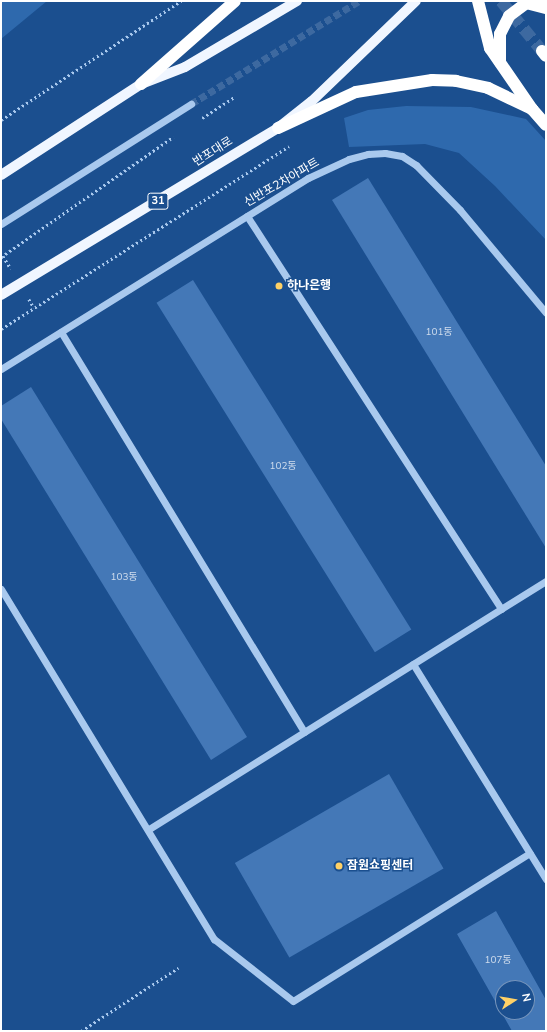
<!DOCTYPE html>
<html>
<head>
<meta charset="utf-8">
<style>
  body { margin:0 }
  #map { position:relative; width:547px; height:1032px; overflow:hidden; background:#1b4f8f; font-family:"Nunito Sans","Noto Sans KR",sans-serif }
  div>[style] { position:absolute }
  .green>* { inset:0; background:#2e69ad }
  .building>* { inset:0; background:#4478b7; transform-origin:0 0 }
  .minor-tunnel>* { height:7px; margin-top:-3.5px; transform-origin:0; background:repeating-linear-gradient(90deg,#3d69a0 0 7px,transparent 0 10.5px) }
  .highway-tunnel>* { height:12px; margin-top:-6px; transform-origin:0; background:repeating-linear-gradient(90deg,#3d69a0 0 12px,transparent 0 18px) }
  .path>* { height:2.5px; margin-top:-1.25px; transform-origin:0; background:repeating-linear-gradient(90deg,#a9c9ee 0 2px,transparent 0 5px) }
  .minor>* { height:7px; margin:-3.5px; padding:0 3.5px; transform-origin:3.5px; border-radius:3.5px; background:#a9c9ee }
  .major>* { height:10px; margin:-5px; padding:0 5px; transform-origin:5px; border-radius:5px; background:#f0f6ff }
  .highway>* { height:12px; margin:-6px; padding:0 6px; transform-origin:6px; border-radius:6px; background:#fff }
  .dots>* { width:11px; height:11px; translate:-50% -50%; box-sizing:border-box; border:2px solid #1b4f8f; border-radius:50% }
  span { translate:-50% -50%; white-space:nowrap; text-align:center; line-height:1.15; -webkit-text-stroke:3px #1b4f8f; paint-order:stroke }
  .number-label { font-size:10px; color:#d0dded }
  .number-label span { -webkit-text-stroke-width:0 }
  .shield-label span { padding:1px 3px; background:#1b4f8f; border:1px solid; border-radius:3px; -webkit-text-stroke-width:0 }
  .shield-label { font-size:11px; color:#fff; font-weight:700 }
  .street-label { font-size:12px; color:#fff }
  .poi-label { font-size:12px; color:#fff; font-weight:700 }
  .left { translate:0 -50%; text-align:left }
  .frame { position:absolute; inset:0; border:2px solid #fff; pointer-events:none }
  .north { position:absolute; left:495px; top:980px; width:40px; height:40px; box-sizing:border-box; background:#1b4f8f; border:1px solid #7695bc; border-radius:50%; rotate:78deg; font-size:11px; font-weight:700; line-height:16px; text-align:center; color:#fff }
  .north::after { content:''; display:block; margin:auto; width:14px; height:18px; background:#ffd166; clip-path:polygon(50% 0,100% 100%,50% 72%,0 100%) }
</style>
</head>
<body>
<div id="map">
  <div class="green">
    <div style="clip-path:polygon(1px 1px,47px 1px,1px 39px)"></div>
    <div style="clip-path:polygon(406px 106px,471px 107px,526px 119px,546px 141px,546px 240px,495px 186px,459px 153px,425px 144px,349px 147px,344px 118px,368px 110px)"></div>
  </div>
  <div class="building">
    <div style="clip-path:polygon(368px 178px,546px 466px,546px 548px,332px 200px)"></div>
    <div style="left:193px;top:280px;width:412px;height:43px;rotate:58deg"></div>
    <div style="clip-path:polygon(31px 387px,247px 737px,211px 760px,1px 419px,1px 406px)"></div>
    <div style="left:389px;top:774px;width:109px;height:178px;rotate:60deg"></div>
    <div style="clip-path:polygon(evenodd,496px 911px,546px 1000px,546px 1031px,512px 1031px,457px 934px,496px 911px,503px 988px,527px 988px,527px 1012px,503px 1012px,503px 988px)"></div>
  </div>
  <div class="minor-tunnel">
    <div style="left:191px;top:104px;width:197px;rotate:-31.5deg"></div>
  </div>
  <div class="highway-tunnel">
    <div style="left:501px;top:1px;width:65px;rotate:50.6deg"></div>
  </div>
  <div class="path">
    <div style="left:202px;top:118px;width:38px;rotate:-33deg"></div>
    <div style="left:1px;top:120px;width:216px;rotate:-33.5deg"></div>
    <div style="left:3px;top:256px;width:15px;rotate:58deg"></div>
    <div style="left:1px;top:257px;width:210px;rotate:-34.9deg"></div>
    <div style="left:29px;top:299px;width:10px;rotate:61deg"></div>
    <div style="left:1px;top:329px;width:341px;rotate:-32.4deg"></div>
    <div style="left:81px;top:1031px;width:116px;rotate:-33deg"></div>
  </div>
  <div class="minor">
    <div style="left:247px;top:216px;width:468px;rotate:57.1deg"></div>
    <div style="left:1px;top:224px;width:225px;rotate:-32.3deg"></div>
    <div style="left:61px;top:332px;width:468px;rotate:58.7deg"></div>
    <div style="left:1px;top:369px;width:362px;rotate:-31.9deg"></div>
    <div style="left:308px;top:178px;width:45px;rotate:-24.9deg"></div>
    <div style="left:349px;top:159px;width:20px;rotate:-15deg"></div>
    <div style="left:368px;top:154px;width:17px;rotate:-3deg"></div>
    <div style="left:385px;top:153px;width:17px;rotate:10deg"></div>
    <div style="left:402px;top:156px;width:17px;rotate:33deg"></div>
    <div style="left:416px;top:165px;width:63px;rotate:45.6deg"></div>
    <div style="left:460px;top:210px;width:134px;rotate:50.1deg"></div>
    <div style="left:1px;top:589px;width:410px;rotate:58.7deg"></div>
    <div style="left:214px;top:939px;width:100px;rotate:38.1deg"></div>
    <div style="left:293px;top:1001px;width:279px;rotate:-32deg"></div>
    <div style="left:413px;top:664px;width:253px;rotate:58.3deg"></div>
    <div style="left:149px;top:829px;width:468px;rotate:-32deg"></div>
  </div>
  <div class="major">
    <div style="left:1px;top:175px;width:167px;rotate:-33deg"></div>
    <div style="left:141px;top:84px;width:47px;rotate:-21.1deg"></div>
    <div style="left:185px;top:67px;width:130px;rotate:-30.5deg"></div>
    <div style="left:1px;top:295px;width:323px;rotate:-31.1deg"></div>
    <div style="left:278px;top:128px;width:43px;rotate:-38.5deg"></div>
    <div style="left:312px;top:101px;width:144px;rotate:-43.9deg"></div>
  </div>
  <div class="highway">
    <div style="left:478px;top:1px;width:49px;rotate:75.7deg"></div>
    <div style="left:490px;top:48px;width:74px;rotate:55.5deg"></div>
    <div style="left:542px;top:51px;width:6px;rotate:51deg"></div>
    <div style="left:500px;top:62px;width:28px;rotate:-90deg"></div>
    <div style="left:500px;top:34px;width:20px;rotate:-63deg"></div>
    <div style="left:509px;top:16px;width:21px;rotate:-37deg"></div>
    <div style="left:526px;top:3px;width:21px;rotate:14deg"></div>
    <div style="left:141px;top:84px;width:125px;rotate:-41.4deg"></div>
    <div style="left:278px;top:128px;width:86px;rotate:-24.8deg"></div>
    <div style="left:356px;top:92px;width:77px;rotate:-9deg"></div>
    <div style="left:432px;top:80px;width:24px;rotate:2deg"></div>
    <div style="left:456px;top:81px;width:33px;rotate:12deg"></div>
    <div style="left:488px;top:88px;width:49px;rotate:25.5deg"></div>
    <div style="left:532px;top:109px;width:21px;rotate:49deg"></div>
  </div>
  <div class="dots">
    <div style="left:279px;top:286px;background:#ffd166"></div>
    <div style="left:339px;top:866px;background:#ffd166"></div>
  </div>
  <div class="number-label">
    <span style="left:439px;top:333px">101동</span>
    <span style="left:283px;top:467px">102동</span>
    <span style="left:124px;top:578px">103동</span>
    <span style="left:498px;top:961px">107동</span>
  </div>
  <div class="shield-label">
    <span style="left:158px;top:201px">31</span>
  </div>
  <div class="street-label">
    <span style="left:213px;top:152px;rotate:-32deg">반포대로</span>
    <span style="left:282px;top:183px;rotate:-30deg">신반포2차아파트</span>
  </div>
  <div class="poi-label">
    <span class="left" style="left:287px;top:286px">하나은행</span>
    <span class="left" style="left:347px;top:866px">잠원쇼핑센터</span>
  </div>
  <div class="frame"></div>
  <div class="north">N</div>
</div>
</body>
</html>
